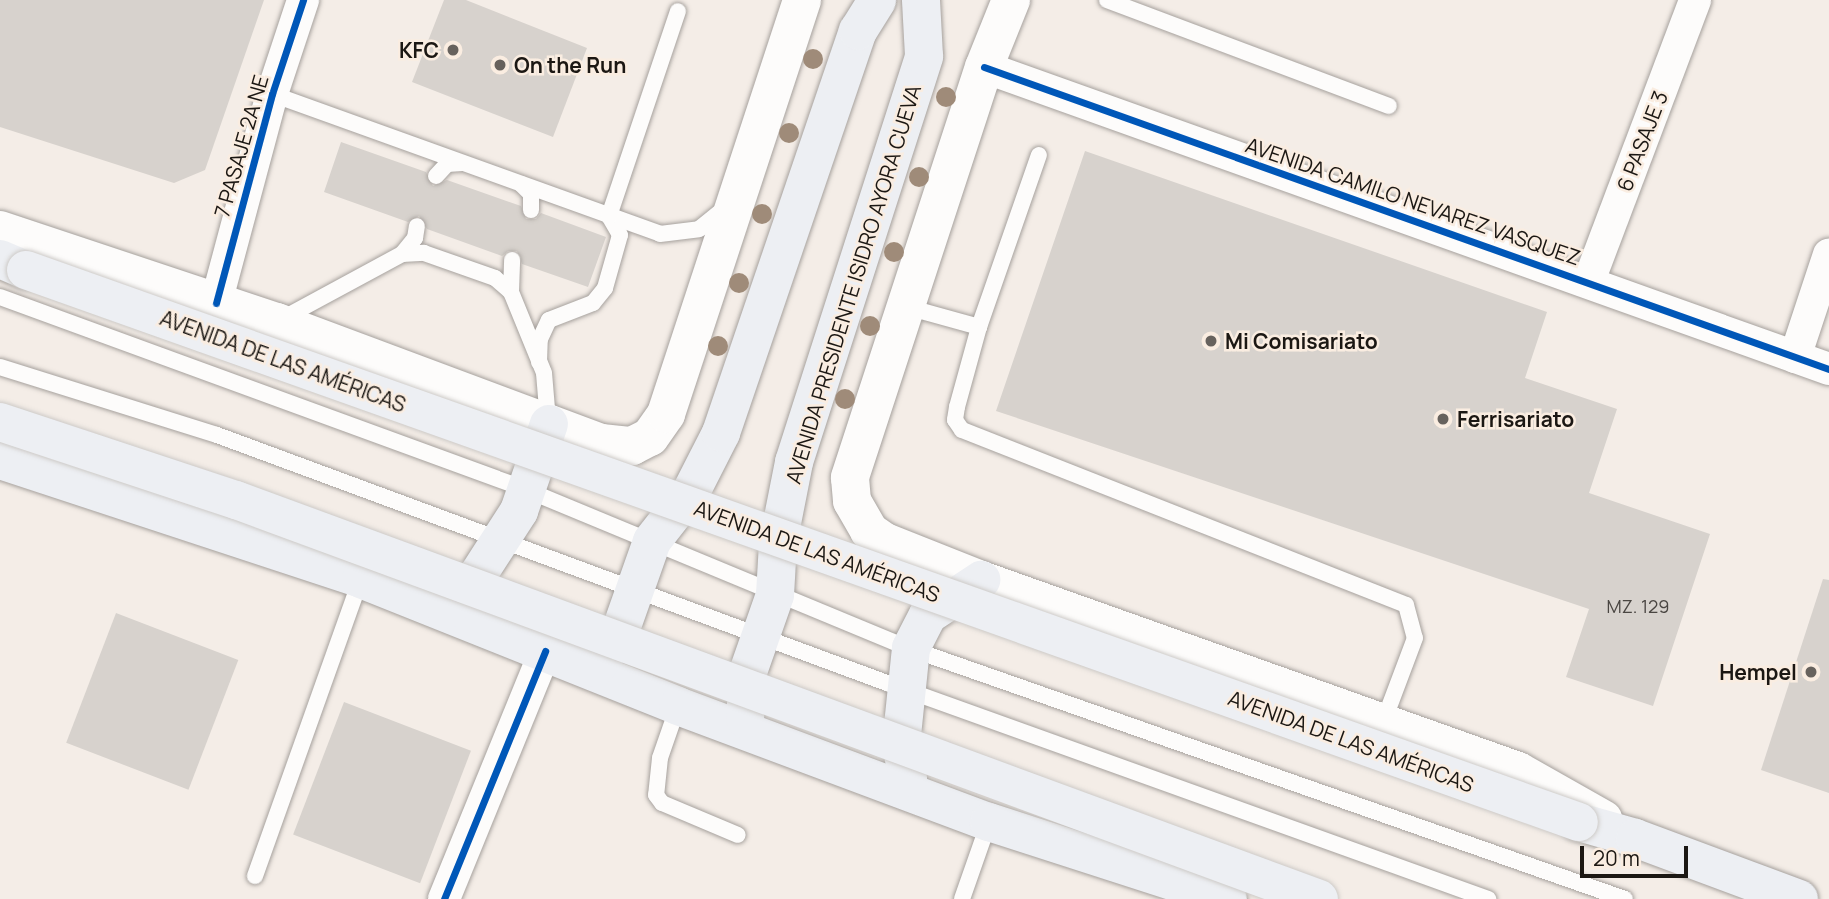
<!DOCTYPE html>
<html>
<head>
<meta charset="utf-8">
<style>
  body { margin:0 }
  #map { position:relative; width:1829px; height:899px; overflow:hidden; background:#f4ede7; font-family:Manrope,sans-serif }
  div>[style] { position:absolute }
  .building>* { inset:0; background:#d7d2cd; transform-origin:0 0 }
  .roads { filter:drop-shadow(0 0 2px #a6a19d) drop-shadow(0 0 2px #a6a19d) }
  .lane>* { height:16px; margin:-8px; padding:0 8px; transform-origin:8px; border-radius:8px; background:#fdfcfb }
  .street>* { height:32px; margin:-16px; padding:0 16px; transform-origin:16px; border-radius:16px; background:#fdfcfb }
  .secondary>* { height:38px; margin:-19px; padding:0 19px; transform-origin:19px; border-radius:19px; background:#fdfcfb }
  .primary>* { height:38px; margin:-19px; padding:0 19px; transform-origin:19px; border-radius:19px; background:#edeff3 }
  .bridges { filter:drop-shadow(0 0 2px #cdcac7) drop-shadow(0 0 2px #cdcac7) }
  .primary-bridge>* { height:38px; margin:-19px; padding:0 19px; transform-origin:19px; border-radius:19px; background:#edeff3 }
  .cycleway>* { height:7px; margin:-3.5px; padding:0 3.5px; transform-origin:3.5px; border-radius:3.5px; background:#0057b8 }
  .trees>* { width:20px; height:20px; margin:-10px; border-radius:50%; background:#9f8b79 }
  .dots>* { width:19px; height:19px; translate:-50% -50%; box-sizing:border-box; border:4px solid #faede1; border-radius:50% }
  span { translate:-50% -50%; white-space:nowrap; text-align:center; line-height:1.15; -webkit-text-stroke:5px #faede1; paint-order:stroke }
  .number-label { font-size:18px; color:#4a4642 }
  .number-label span { -webkit-text-stroke-width:0 }
  .poi-label { font-size:21px; color:#1b1713; font-weight:700 }
  .right { translate:-100% -50%; text-align:right }
  .left { translate:0 -50%; text-align:left }
  .street-label { font-size:21px; color:#1b1713 }
  .scale { position:absolute; left:1580px; top:846px; width:108px; height:32px; box-sizing:border-box; border:4px solid #1b1713; border-top:0; padding-left:9px; font-size:21px; line-height:24px; white-space:nowrap; color:#1b1713; -webkit-text-stroke:5px #faede1; paint-order:stroke }
</style>
</head>
<body>
<div id="map">
  <div class="building">
    <div style="clip-path:polygon(0 0,264px 0,205px 170px,174px 183px,0 127px)"></div>
    <div style="clip-path:polygon(444px 0,466px 0,587px 48px,553px 137px,412px 82px)"></div>
    <div style="clip-path:polygon(341px 142px,426px 172px,433px 186px,447px 180px,521px 206px,526px 219px,536px 219px,541px 213px,606px 237px,588px 287px,522px 264px,517px 251px,508px 251px,502px 256px,427px 229px,419px 216px,408px 222px,324px 192px)"></div>
    <div style="clip-path:polygon(1085px 151px,1547px 312px,1525px 378px,1617px 409px,1589px 493px,1710px 534px,1653px 706px,1566px 677px,1589px 609px,996px 411px)"></div>
    <div style="clip-path:polygon(1823px 579px,1829px 580px,1829px 793px,1761px 770px)"></div>
    <div style="left:116px;top:613px;width:131px;height:139px;rotate:21deg"></div>
    <div style="left:344px;top:702px;width:136px;height:142px;rotate:21deg"></div>
  </div>
  <div class="roads">
    <div class="lane">
      <div style="left:1107px;top:0;width:301px;rotate:20.6deg"></div>
      <div style="left:272px;top:94px;width:412px;rotate:19.8deg"></div>
      <div style="left:660px;top:234px;width:39px;rotate:-7deg"></div>
      <div style="left:699px;top:229px;width:33px;rotate:-39deg"></div>
      <div style="left:436px;top:176px;width:16px;rotate:-47deg"></div>
      <div style="left:447px;top:164px;width:15px;rotate:-4deg"></div>
      <div style="left:521px;top:184px;width:14px;rotate:45deg"></div>
      <div style="left:531px;top:194px;width:16px;rotate:90deg"></div>
      <div style="left:402px;top:254px;width:21px;rotate:-51deg"></div>
      <div style="left:415px;top:238px;width:12px;rotate:-81deg"></div>
      <div style="left:511px;top:292px;width:32px;rotate:-88deg"></div>
      <div style="left:0;top:297px;width:550px;rotate:20.08deg"></div>
      <div style="left:517px;top:486px;width:415px;rotate:22.5deg"></div>
      <div style="left:900px;top:645px;width:768px;rotate:19.31deg"></div>
      <div style="left:907px;top:307px;width:75px;rotate:15.5deg"></div>
      <div style="left:979px;top:327px;width:83px;rotate:105.4deg"></div>
      <div style="left:957px;top:407px;width:13px;rotate:99deg"></div>
      <div style="left:955px;top:420px;width:12px;rotate:55deg"></div>
      <div style="left:962px;top:430px;width:477px;rotate:21.5deg"></div>
      <div style="left:1406px;top:605px;width:34px;rotate:75deg"></div>
      <div style="left:1415px;top:638px;width:91px;rotate:110.6deg"></div>
      <div style="left:280px;top:320px;width:139px;rotate:-28.4deg"></div>
      <div style="left:402px;top:254px;width:22px;rotate:-3deg"></div>
      <div style="left:424px;top:253px;width:75px;rotate:19.4deg"></div>
      <div style="left:495px;top:278px;width:21px;rotate:41deg"></div>
      <div style="left:511px;top:292px;width:87px;rotate:67.8deg"></div>
      <div style="left:544px;top:373px;width:48px;rotate:85.2deg"></div>
      <div style="left:979px;top:327px;width:182px;rotate:-70.8deg"></div>
      <div style="left:539px;top:362px;width:23px;rotate:-88deg"></div>
      <div style="left:540px;top:339px;width:21px;rotate:-65deg"></div>
      <div style="left:549px;top:320px;width:47px;rotate:-21.1deg"></div>
      <div style="left:593px;top:303px;width:19px;rotate:-51deg"></div>
      <div style="left:605px;top:288px;width:55px;rotate:-74.2deg"></div>
      <div style="left:620px;top:235px;width:22px;rotate:-120deg"></div>
      <div style="left:609px;top:216px;width:216px;rotate:-71.4deg"></div>
      <div style="left:0;top:367px;width:227px;rotate:17.4deg"></div>
      <div style="left:217px;top:435px;width:714px;rotate:20.31deg"></div>
      <div style="left:887px;top:683px;width:639px;rotate:19.77deg"></div>
      <div style="left:678px;top:706px;width:55px;rotate:109.1deg"></div>
      <div style="left:660px;top:758px;width:37px;rotate:96deg"></div>
      <div style="left:656px;top:795px;width:10px;rotate:53deg"></div>
      <div style="left:662px;top:803px;width:82px;rotate:22.8deg"></div>
      <div style="left:255px;top:876px;width:315px;rotate:-70.4deg"></div>
      <div style="left:962px;top:899px;width:82px;rotate:-70.7deg"></div>
    </div>
    <div class="street">
      <div style="left:984px;top:67px;width:897px;rotate:19.67deg"></div>
      <div style="left:1589px;top:281px;width:300px;rotate:-69.3deg"></div>
      <div style="left:216px;top:303px;width:216px;rotate:-75deg"></div>
      <div style="left:272px;top:94px;width:99px;rotate:-71.7deg"></div>
      <div style="left:1795px;top:357px;width:108px;rotate:-71.7deg"></div>
      <div style="left:444px;top:899px;width:268px;rotate:-67.8deg"></div>
    </div>
    <div class="secondary">
      <div style="left:1011px;top:0;width:72px;rotate:111.9deg"></div>
      <div style="left:984px;top:67px;width:432px;rotate:108.1deg"></div>
      <div style="left:850px;top:478px;width:23px;rotate:85deg"></div>
      <div style="left:852px;top:501px;width:34px;rotate:60deg"></div>
      <div style="left:869px;top:531px;width:19px;rotate:35deg"></div>
      <div style="left:885px;top:542px;width:103px;rotate:21.6deg"></div>
      <div style="left:981px;top:580px;width:570px;rotate:19.58deg"></div>
      <div style="left:1518px;top:771px;width:98px;rotate:29.5deg"></div>
      <div style="left:0;top:230px;width:292px;rotate:18.4deg"></div>
      <div style="left:277px;top:322px;width:346px;rotate:20.5deg"></div>
      <div style="left:601px;top:443px;width:31px;rotate:6deg"></div>
      <div style="left:632px;top:446px;width:20px;rotate:-27deg"></div>
      <div style="left:650px;top:437px;width:28px;rotate:-55deg"></div>
      <div style="left:666px;top:414px;width:436px;rotate:-71.8deg"></div>
    </div>
    <div class="primary">
      <div style="left:0;top:259px;width:28px;rotate:23deg"></div>
      <div style="left:0;top:460px;width:380px;rotate:18.2deg"></div>
      <div style="left:361px;top:579px;width:341px;rotate:21.8deg"></div>
      <div style="left:678px;top:706px;width:332px;rotate:20.5deg"></div>
      <div style="left:989px;top:822px;width:251px;rotate:17.9deg"></div>
      <div style="left:446px;top:610px;width:37px;rotate:-45deg"></div>
      <div style="left:472px;top:584px;width:87px;rotate:-57.2deg"></div>
      <div style="left:519px;top:511px;width:92px;rotate:-71deg"></div>
      <div style="left:596px;top:668px;width:43px;rotate:-56.3deg"></div>
      <div style="left:620px;top:632px;width:96px;rotate:-70.6deg"></div>
      <div style="left:652px;top:541px;width:65px;rotate:-51.9deg"></div>
      <div style="left:692px;top:490px;width:64px;rotate:-63deg"></div>
      <div style="left:721px;top:433px;width:425px;rotate:-71.2deg"></div>
      <div style="left:858px;top:31px;width:36px;rotate:-58deg"></div>
      <div style="left:745px;top:719px;width:47px;rotate:-86.3deg"></div>
      <div style="left:748px;top:672px;width:82px;rotate:-70.7deg"></div>
      <div style="left:775px;top:595px;width:52px;rotate:-86.7deg"></div>
      <div style="left:778px;top:543px;width:83px;rotate:-78.8deg"></div>
      <div style="left:794px;top:462px;width:426px;rotate:-72.2deg"></div>
      <div style="left:924px;top:56px;width:56px;rotate:-93.1deg"></div>
      <div style="left:908px;top:778px;width:34px;rotate:-102deg"></div>
      <div style="left:901px;top:745px;width:98px;rotate:-84.1deg"></div>
      <div style="left:911px;top:648px;width:37px;rotate:-63deg"></div>
      <div style="left:928px;top:615px;width:64px;rotate:-33.4deg"></div>
      <div style="left:1579px;top:822px;width:58px;rotate:15.9deg"></div>
      <div style="left:1635px;top:838px;width:175px;rotate:20.4deg"></div>
    </div>
  </div>
  <div class="bridges">
    <div class="primary-bridge">
      <div style="left:26px;top:270px;width:1648px;rotate:19.57deg"></div>
      <div style="left:0;top:422px;width:249px;rotate:18.3deg"></div>
      <div style="left:236px;top:500px;width:1154px;rotate:20.22deg"></div>
    </div>
  </div>
  <div class="cycleway">
    <div style="left:984px;top:67px;width:897px;rotate:19.67deg"></div>
    <div style="left:216px;top:303px;width:216px;rotate:-75deg"></div>
    <div style="left:272px;top:94px;width:99px;rotate:-71.7deg"></div>
    <div style="left:444px;top:899px;width:268px;rotate:-67.8deg"></div>
  </div>
  <div class="trees">
    <div style="left:813px;top:59px"></div>
    <div style="left:946px;top:97px"></div>
    <div style="left:789px;top:133px"></div>
    <div style="left:919px;top:177px"></div>
    <div style="left:762px;top:214px"></div>
    <div style="left:894px;top:252px"></div>
    <div style="left:739px;top:283px"></div>
    <div style="left:870px;top:326px"></div>
    <div style="left:718px;top:346px"></div>
    <div style="left:845px;top:399px"></div>
  </div>
  <div class="dots">
    <div style="left:453px;top:50px;background:#67625d"></div>
    <div style="left:500px;top:65px;background:#67625d"></div>
    <div style="left:1211px;top:341px;background:#67625d"></div>
    <div style="left:1443px;top:419px;background:#67625d"></div>
    <div style="left:1811px;top:672px;background:#67625d"></div>
  </div>
  <div class="number-label">
    <span style="left:1638px;top:606px">MZ. 129</span>
  </div>
  <div class="poi-label">
    <span class="right" style="left:439px;top:50px">KFC</span>
    <span class="left" style="left:514px;top:65px">On the Run</span>
    <span class="left" style="left:1225px;top:341px">Mi Comisariato</span>
    <span class="left" style="left:1457px;top:419px">Ferrisariato</span>
    <span class="right" style="left:1797px;top:672px">Hempel</span>
  </div>
  <div class="street-label">
    <span style="left:1642px;top:141px;rotate:-69deg">6 PASAJE 3</span>
    <span style="left:241px;top:146px;rotate:-74deg">7 PASAJE 2A NE</span>
    <span style="left:1413px;top:201px;rotate:19deg">AVENIDA CAMILO NEVAREZ VASQUEZ</span>
    <span style="left:853px;top:284px;rotate:-73deg">AVENIDA PRESIDENTE ISIDRO AYORA CUEVA</span>
    <span style="left:283px;top:361px;rotate:20deg">AVENIDA DE LAS AMÉRICAS</span>
    <span style="left:817px;top:551px;rotate:20deg">AVENIDA DE LAS AMÉRICAS</span>
    <span style="left:1351px;top:741px;rotate:20deg">AVENIDA DE LAS AMÉRICAS</span>
  </div>
  <div class="scale">20 m</div>
</div>
</body>
</html>
